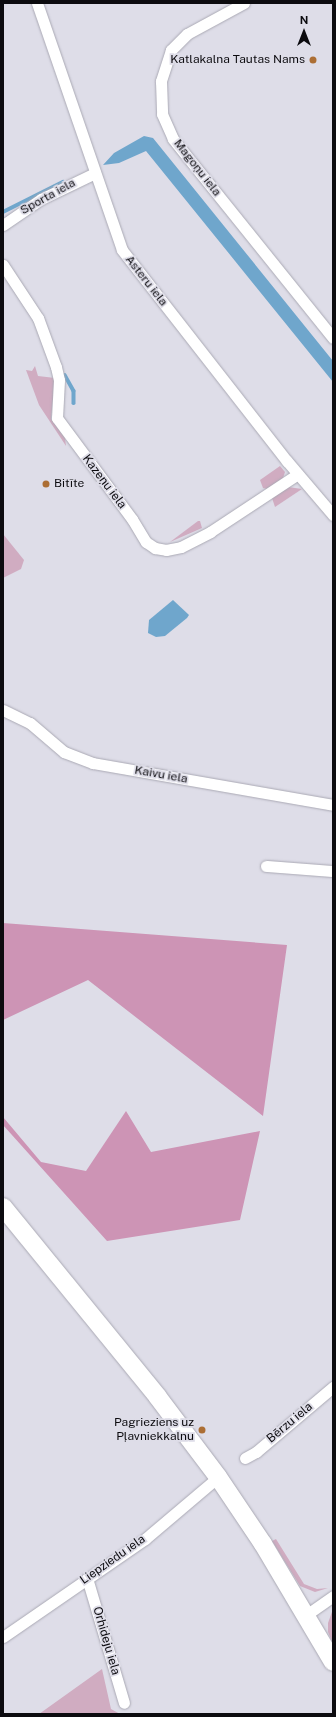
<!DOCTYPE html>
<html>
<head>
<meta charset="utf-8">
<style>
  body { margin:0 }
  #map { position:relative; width:336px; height:1717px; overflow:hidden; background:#dedde8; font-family:"Public Sans",sans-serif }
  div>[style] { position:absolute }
  .green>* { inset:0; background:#d0acc1 }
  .forest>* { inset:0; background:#cd94b5 }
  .water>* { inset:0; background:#6fa6cc }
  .stream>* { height:3.5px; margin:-1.75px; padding:0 1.75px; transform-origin:1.75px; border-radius:1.75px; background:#6fa6cc }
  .roads { filter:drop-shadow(0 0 1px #aaa9b4) drop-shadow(0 0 1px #aaa9b4) }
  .minor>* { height:11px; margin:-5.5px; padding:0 5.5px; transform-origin:5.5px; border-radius:5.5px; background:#fff }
  .primary>* { height:18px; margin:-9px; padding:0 9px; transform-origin:9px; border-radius:9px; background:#fff }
  .dots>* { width:11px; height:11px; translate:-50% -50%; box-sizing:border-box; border:2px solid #dedde8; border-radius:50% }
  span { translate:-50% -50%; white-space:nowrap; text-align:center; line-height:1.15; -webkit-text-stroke:3.5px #dedde8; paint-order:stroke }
  .poi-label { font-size:12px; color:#0c0b0f }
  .right { translate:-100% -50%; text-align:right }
  .left { translate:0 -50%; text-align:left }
  .street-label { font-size:12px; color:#0c0b0f }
  .frame { position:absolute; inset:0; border:4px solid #0c0b0f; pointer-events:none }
  .north { position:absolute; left:284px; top:12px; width:40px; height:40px; -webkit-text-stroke:3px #dedde8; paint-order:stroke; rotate:0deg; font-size:11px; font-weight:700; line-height:16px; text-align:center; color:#0c0b0f }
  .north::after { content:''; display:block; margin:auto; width:14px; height:18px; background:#0c0b0f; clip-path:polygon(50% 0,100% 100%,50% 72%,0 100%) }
</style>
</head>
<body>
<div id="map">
  <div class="green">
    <div style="clip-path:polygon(35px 366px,38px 376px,55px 378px,51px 419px,65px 438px,66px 446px,39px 405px,26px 370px,32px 371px)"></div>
    <div style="clip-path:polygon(280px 466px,285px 472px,283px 478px,267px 489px,263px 488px,260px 480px)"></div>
    <div style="clip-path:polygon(288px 487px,302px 489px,275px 507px,272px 498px)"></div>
    <div style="clip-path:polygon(198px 521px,200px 521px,202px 528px,170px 542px)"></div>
    <div style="clip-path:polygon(3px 534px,24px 560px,21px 569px,3px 578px)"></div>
    <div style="clip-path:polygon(276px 1539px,304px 1584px,317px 1589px,328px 1588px,315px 1592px,300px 1586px,272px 1541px)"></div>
    <div style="clip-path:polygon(333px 1609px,333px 1644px,328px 1632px,328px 1623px)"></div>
    <div style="clip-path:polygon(102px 1669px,111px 1709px,120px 1714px,39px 1714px)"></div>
  </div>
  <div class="forest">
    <div style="clip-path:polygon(3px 923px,287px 945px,263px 1116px,88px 980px,3px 1020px)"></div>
    <div style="clip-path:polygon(126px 1111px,151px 1152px,260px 1131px,240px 1220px,107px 1241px,3px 1125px,3px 1117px,41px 1162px,86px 1171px)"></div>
  </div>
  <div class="water">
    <div style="clip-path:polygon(144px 136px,153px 138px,333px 361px,333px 382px,146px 151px,119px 163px,103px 165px,114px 153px)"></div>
    <div style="clip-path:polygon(173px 600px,189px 615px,187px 618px,165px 636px,156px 637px,148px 633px,149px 620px)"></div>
  </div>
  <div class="stream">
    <div style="left:3px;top:212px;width:67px;rotate:-26.6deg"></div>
    <div style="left:65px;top:375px;width:18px;rotate:61deg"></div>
    <div style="left:74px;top:391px;width:12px;rotate:90deg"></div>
  </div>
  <div class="roads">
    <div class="minor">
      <div style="left:37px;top:3px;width:261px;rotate:71deg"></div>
      <div style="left:122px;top:250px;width:268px;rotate:52deg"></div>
      <div style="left:287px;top:461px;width:71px;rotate:49.6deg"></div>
      <div style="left:244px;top:3px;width:65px;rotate:151.5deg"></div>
      <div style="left:187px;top:34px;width:23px;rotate:135deg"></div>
      <div style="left:171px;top:50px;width:33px;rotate:108deg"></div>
      <div style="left:161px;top:81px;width:33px;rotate:88deg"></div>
      <div style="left:162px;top:114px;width:27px;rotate:66deg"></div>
      <div style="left:173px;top:139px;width:255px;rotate:51.2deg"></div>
      <div style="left:3px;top:225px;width:46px;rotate:-34.4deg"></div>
      <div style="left:41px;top:199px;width:60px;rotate:-25.7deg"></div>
      <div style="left:3px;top:265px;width:64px;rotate:56.6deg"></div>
      <div style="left:38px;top:318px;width:52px;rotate:69.8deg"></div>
      <div style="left:56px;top:367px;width:13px;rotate:77deg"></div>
      <div style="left:59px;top:380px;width:38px;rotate:93deg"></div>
      <div style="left:57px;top:418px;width:126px;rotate:53.4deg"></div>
      <div style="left:132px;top:519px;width:27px;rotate:59deg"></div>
      <div style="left:146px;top:542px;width:11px;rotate:34deg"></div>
      <div style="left:155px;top:548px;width:11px;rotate:10deg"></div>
      <div style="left:166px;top:550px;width:15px;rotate:-11deg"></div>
      <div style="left:181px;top:547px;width:33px;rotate:-27deg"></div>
      <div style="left:210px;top:532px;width:105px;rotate:-33.4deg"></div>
      <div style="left:3px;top:710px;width:30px;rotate:26deg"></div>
      <div style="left:30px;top:723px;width:45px;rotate:40.5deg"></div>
      <div style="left:64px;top:752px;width:31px;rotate:21deg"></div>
      <div style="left:93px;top:763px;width:244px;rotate:9.9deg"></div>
      <div style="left:266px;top:866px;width:67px;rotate:4.3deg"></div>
      <div style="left:245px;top:1458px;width:13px;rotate:-29deg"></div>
      <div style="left:256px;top:1452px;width:101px;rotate:-40.2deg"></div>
      <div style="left:87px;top:1578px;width:130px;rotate:73.5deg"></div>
      <div style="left:306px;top:1615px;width:33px;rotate:-35deg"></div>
      <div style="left:3px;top:1637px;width:173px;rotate:-34.6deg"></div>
      <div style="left:145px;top:1539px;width:96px;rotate:-40.3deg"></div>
    </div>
    <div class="primary">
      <div style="left:3px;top:1207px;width:244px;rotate:50.8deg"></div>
      <div style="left:157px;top:1396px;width:101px;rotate:53deg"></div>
      <div style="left:218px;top:1477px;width:81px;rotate:56.1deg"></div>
      <div style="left:263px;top:1544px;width:137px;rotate:59.3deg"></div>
    </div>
  </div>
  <div class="dots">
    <div style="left:313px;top:60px;background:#ac6e34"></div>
    <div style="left:46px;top:484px;background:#ac6e34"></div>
    <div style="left:202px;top:1430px;background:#ac6e34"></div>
  </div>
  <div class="poi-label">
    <span class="right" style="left:305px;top:60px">Katlakalna Tautas Nams</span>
    <span class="left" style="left:54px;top:484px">Bitīte</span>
    <span class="right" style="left:194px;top:1430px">Pagrieziens uz<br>Pļavniekkalnu</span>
  </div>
  <div class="street-label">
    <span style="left:197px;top:168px;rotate:52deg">Magoņu iela</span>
    <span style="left:48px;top:197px;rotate:-29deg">Sporta iela</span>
    <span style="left:146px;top:281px;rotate:52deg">Asteru iela</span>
    <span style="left:104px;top:482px;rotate:53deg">Kazeņu iela</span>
    <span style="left:161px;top:775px;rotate:10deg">Kaivu iela</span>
    <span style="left:290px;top:1423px;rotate:-40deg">Bērzu iela</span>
    <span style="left:113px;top:1560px;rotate:-35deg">Liepziedu iela</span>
    <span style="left:106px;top:1641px;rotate:74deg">Orhideju iela</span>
  </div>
  <div class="frame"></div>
  <div class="north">N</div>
</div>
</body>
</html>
